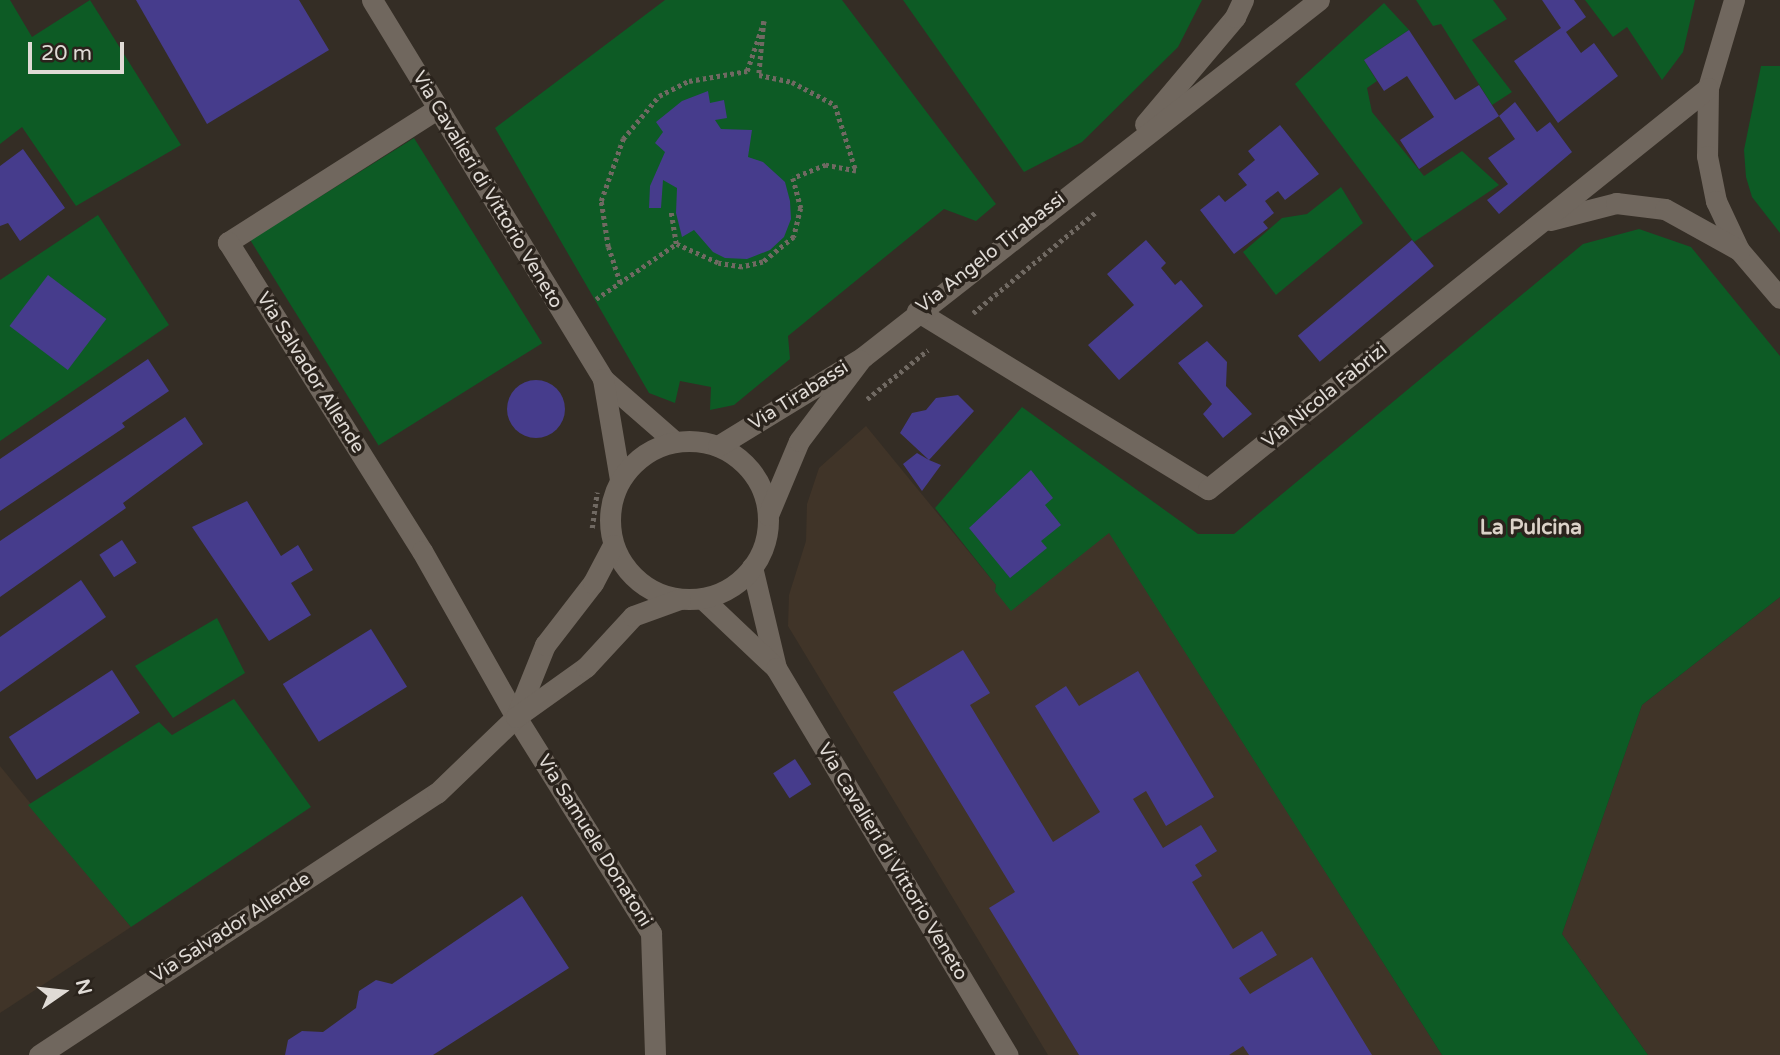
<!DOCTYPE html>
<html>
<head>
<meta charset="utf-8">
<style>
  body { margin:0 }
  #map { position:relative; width:1780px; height:1055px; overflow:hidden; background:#342d25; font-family:"Varela Round",sans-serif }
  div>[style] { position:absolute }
  .built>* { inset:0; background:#403428 }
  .green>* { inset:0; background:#0d5b25; transform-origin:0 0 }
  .building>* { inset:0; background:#463c8c; transform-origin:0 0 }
  .round { border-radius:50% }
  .path>* { height:4.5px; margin-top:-2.25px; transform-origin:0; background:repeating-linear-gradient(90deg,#706962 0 3.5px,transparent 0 7px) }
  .minor>* { height:21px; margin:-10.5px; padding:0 10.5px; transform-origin:10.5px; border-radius:10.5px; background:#70675e }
  .tertiary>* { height:21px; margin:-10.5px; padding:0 10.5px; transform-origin:10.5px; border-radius:10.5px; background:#70675e }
  .tertiary>.ring { margin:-10.5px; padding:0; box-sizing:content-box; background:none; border:21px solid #70675e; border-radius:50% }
  span { translate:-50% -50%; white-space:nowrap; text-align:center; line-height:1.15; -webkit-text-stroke:7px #2a231c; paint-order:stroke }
  .street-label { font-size:19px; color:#e0dbd6 }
  .neighbourhood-label { font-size:21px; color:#dbd2c8; font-weight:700 }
  .north { position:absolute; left:28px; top:957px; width:70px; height:70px; -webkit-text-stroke:5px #2a231c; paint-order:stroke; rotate:76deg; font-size:19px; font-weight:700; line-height:28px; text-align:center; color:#e0dbd6 }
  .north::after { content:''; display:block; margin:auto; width:24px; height:32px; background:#e0dbd6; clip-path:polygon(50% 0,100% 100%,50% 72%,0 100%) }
  .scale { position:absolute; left:28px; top:42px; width:96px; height:32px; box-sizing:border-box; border:4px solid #e0dbd6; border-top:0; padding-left:9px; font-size:21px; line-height:24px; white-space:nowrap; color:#e0dbd6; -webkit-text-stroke:5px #2a231c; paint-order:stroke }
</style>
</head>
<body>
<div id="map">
  <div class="built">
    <div style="clip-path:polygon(866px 426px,996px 585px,995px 591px,1109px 532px,1442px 1055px,1048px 1055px,788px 626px,789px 595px,806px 541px,807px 504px,819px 468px)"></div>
    <div style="clip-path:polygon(1780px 597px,1780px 1055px,1648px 1055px,1562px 934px,1642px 705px)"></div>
    <div style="clip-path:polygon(0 766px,131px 927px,0 1013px)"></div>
  </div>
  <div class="green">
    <div style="clip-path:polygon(0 0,10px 0,32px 37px,90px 0,181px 145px,76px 206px,22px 127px,0 144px)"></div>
    <div style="clip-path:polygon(665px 0,842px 0,996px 204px,976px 221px,944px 209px,788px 336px,790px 359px,734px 405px,710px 410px,711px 387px,680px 381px,675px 403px,649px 393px,495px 128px)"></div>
    <div style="clip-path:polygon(903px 0,1202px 0,1178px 47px,1082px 142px,1024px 172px)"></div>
    <div style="clip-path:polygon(1416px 0,1493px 0,1507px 19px,1472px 40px,1512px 92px,1492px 105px,1441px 24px,1433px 26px)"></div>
    <div style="clip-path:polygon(1585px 0,1695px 0,1683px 52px,1662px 80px,1627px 27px,1613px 37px)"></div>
    <div style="clip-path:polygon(1384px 3px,1409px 30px,1364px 60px,1377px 81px,1367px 88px,1372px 112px,1424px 176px,1462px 151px,1499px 185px,1414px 242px,1295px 84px)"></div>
    <div style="clip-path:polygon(1761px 66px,1780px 66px,1780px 233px,1752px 197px,1746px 177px,1744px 150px)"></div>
    <div style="left:414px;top:138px;width:242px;height:193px;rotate:58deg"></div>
    <div style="clip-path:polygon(1341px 187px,1363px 223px,1276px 295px,1243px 252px,1282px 218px,1307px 214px)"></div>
    <div style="clip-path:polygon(98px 215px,169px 325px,0 441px,0 280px)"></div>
    <div style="clip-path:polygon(1639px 229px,1691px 247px,1780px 356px,1780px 597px,1642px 705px,1562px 934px,1648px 1055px,1442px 1055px,1109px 533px,1011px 611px,995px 591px,996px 585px,935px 508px,1022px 407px,1198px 534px,1234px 534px,1583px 244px)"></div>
    <div style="clip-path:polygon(217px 618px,245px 673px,173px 718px,135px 666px)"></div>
    <div style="clip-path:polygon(234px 699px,311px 807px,131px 927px,28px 805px,159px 722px,172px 735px)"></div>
  </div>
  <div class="building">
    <div style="clip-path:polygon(136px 0,299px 0,329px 50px,207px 124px)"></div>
    <div style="clip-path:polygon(1542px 0,1574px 0,1586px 17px,1566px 32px,1581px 53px,1594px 43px,1618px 76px,1558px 123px,1514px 61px,1561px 28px)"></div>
    <div style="clip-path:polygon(1409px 30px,1455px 100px,1479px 85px,1499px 116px,1515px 102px,1537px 132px,1550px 122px,1572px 152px,1499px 214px,1487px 200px,1508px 184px,1488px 158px,1515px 139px,1499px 116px,1419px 169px,1400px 140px,1434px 117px,1407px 76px,1384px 91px,1364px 60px)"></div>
    <div style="clip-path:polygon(708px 91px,710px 103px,724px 100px,727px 118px,715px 120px,721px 129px,752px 130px,748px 157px,763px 162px,785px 182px,790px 201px,791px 219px,784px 237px,770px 250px,747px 259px,725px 258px,713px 252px,694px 230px,682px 237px,676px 213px,677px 188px,663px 180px,661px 208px,649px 208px,650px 186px,665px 152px,655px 143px,663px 132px,656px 122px,682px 101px)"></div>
    <div style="clip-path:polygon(1280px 125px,1319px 174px,1285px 200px,1278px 191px,1265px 201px,1274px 213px,1263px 222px,1268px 228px,1234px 254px,1200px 210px,1219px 195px,1225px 202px,1247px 185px,1238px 174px,1255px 160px,1248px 151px)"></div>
    <div style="clip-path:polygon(23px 149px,65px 208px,20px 241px,8px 223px,0 226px,0 166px)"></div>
    <div style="clip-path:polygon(1146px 240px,1166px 263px,1161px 268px,1175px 285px,1181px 280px,1203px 306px,1119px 380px,1088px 345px,1134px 305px,1107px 274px)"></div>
    <div style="left:1412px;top:240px;width:34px;height:149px;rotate:50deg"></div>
    <div style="left:48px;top:275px;width:73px;height:64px;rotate:37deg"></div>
    <div style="clip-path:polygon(1207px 341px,1227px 362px,1226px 386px,1252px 414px,1223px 438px,1203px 414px,1212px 404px,1178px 363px)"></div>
    <div style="clip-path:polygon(148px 359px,169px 391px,122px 423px,125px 427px,0 511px,0 459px)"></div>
    <div class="round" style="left:507px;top:380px;width:58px;height:58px"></div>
    <div style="clip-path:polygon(958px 395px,974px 411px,929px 460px,941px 465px,922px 491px,903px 464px,917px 453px,929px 460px,900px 433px,912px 413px,926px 410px,936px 398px)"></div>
    <div style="clip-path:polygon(185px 417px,203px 444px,123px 503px,126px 508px,0 597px,0 541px)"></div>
    <div style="clip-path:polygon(1031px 470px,1053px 498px,1045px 505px,1061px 525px,1041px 541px,1047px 548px,1010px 578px,969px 528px)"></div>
    <div style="clip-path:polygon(247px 501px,281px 556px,298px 545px,313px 570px,291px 583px,311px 615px,269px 641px,192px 527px)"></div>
    <div style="left:122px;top:540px;width:27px;height:27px;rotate:57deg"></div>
    <div style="clip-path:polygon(81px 580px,106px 617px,0 692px,0 637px)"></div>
    <div style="left:371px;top:629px;width:68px;height:104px;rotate:58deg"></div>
    <div style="clip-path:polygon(963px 650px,990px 693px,970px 705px,1053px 842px,1100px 812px,1035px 706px,1066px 686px,1079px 706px,1138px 671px,1214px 797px,1166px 826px,1146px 791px,1133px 799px,1163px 848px,1201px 825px,1217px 851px,1195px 865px,1202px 876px,1192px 882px,1233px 949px,1262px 931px,1277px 955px,1239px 978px,1250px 994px,1312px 957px,1372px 1055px,1249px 1055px,1243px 1046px,1229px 1055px,1079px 1055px,989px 908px,1015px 892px,893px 692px)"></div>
    <div style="left:112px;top:670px;width:51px;height:123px;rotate:57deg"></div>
    <div style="left:795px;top:759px;width:30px;height:26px;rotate:57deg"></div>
    <div style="clip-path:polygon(522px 896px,569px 968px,433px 1055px,285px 1055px,288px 1040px,302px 1031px,323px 1032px,356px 1008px,359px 991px,376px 980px,392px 984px)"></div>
  </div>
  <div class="path">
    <div style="left:620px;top:283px;width:38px;rotate:-108deg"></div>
    <div style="left:608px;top:247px;width:47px;rotate:-98.7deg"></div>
    <div style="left:601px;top:201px;width:66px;rotate:-70.5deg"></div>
    <div style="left:623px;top:139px;width:56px;rotate:-50.1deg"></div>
    <div style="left:659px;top:96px;width:34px;rotate:-27deg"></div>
    <div style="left:689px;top:81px;width:59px;rotate:-9.8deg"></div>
    <div style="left:747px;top:71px;width:53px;rotate:-71.2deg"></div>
    <div style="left:764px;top:21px;width:54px;rotate:95.3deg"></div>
    <div style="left:759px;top:75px;width:34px;rotate:12deg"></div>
    <div style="left:792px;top:82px;width:49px;rotate:28.1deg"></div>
    <div style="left:835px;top:105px;width:69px;rotate:72.3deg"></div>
    <div style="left:856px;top:171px;width:31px;rotate:-169deg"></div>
    <div style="left:826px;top:165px;width:35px;rotate:158deg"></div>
    <div style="left:793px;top:178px;width:31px;rotate:75deg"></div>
    <div style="left:801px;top:208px;width:30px;rotate:104deg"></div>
    <div style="left:794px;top:237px;width:40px;rotate:141deg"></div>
    <div style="left:763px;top:262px;width:22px;rotate:167deg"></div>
    <div style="left:742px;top:267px;width:24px;rotate:-171deg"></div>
    <div style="left:718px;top:263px;width:46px;rotate:-155.7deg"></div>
    <div style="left:596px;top:299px;width:97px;rotate:-34.5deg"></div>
    <div style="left:676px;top:244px;width:32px;rotate:-99deg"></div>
    <div style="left:973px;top:313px;width:159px;rotate:-39.4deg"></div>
    <div style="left:867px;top:399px;width:78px;rotate:-38.8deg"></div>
    <div style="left:592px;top:528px;width:36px;rotate:-82deg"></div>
  </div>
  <div class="minor">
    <div style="left:372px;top:0;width:444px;rotate:58.6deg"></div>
    <div style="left:603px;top:379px;width:94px;rotate:41.1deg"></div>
    <div style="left:1734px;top:0;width:92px;rotate:106.5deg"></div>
    <div style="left:1708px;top:88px;width:68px;rotate:90.8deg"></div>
    <div style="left:1707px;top:156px;width:46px;rotate:78.7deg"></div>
    <div style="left:1716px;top:201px;width:54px;rotate:64.9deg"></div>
    <div style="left:1739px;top:250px;width:63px;rotate:49.5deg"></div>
    <div style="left:437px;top:109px;width:248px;rotate:147.5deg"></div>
    <div style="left:228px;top:242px;width:365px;rotate:57.9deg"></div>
    <div style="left:422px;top:551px;width:191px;rotate:60.5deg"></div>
    <div style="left:516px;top:717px;width:255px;rotate:58deg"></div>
    <div style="left:651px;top:933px;width:122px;rotate:88.1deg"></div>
    <div style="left:1550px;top:220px;width:68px;rotate:-14.4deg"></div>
    <div style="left:1616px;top:203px;width:49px;rotate:7deg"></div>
    <div style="left:1665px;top:209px;width:85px;rotate:29deg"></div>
    <div style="left:917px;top:311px;width:341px;rotate:31.5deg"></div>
    <div style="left:1208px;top:489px;width:641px;rotate:-38.73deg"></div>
    <div style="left:603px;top:379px;width:102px;rotate:80.4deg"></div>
    <div style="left:752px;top:567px;width:104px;rotate:76.6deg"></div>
    <div style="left:703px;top:599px;width:100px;rotate:43.4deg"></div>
    <div style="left:776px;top:668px;width:451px;rotate:59.1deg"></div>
  </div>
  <div class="tertiary">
    <div style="left:1145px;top:124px;width:140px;rotate:-49.9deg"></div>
    <div style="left:1235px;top:17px;width:19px;rotate:-65deg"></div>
    <div class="ring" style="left:610px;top:441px;width:137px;height:137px"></div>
    <div style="left:718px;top:446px;width:170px;rotate:-31.5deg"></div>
    <div style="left:863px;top:357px;width:579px;rotate:-38.06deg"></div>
    <div style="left:768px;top:515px;width:80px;rotate:-67.3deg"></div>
    <div style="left:799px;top:441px;width:101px;rotate:-53deg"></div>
    <div style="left:516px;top:717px;width:78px;rotate:-68.1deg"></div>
    <div style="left:545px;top:645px;width:78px;rotate:-52.3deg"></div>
    <div style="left:593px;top:583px;width:43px;rotate:-62.2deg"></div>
    <div style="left:39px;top:1055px;width:476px;rotate:-33.4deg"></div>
    <div style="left:437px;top:793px;width:110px;rotate:-43.9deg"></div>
    <div style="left:516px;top:717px;width:86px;rotate:-35.5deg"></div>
    <div style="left:586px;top:667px;width:69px;rotate:-47.3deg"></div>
    <div style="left:633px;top:616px;width:50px;rotate:-19.9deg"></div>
  </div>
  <div class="street-label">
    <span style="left:487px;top:190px;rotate:59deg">Via Cavalieri di Vittorio Veneto</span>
    <span style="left:991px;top:253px;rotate:-38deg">Via Angelo Tirabassi</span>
    <span style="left:310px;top:373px;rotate:58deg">Via Salvador Allende</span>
    <span style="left:799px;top:396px;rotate:-32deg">Via Tirabassi</span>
    <span style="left:1325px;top:396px;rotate:-39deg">Via Nicola Fabrizi</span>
    <span style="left:594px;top:841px;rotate:58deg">Via Samuele Donatoni</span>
    <span style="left:892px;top:862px;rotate:59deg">Via Cavalieri di Vittorio Veneto</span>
    <span style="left:231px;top:928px;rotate:-33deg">Via Salvador Allende</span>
  </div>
  <div class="neighbourhood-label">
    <span style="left:1531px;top:528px">La Pulcina</span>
  </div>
  <div class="north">N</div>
  <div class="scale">20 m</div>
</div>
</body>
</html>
